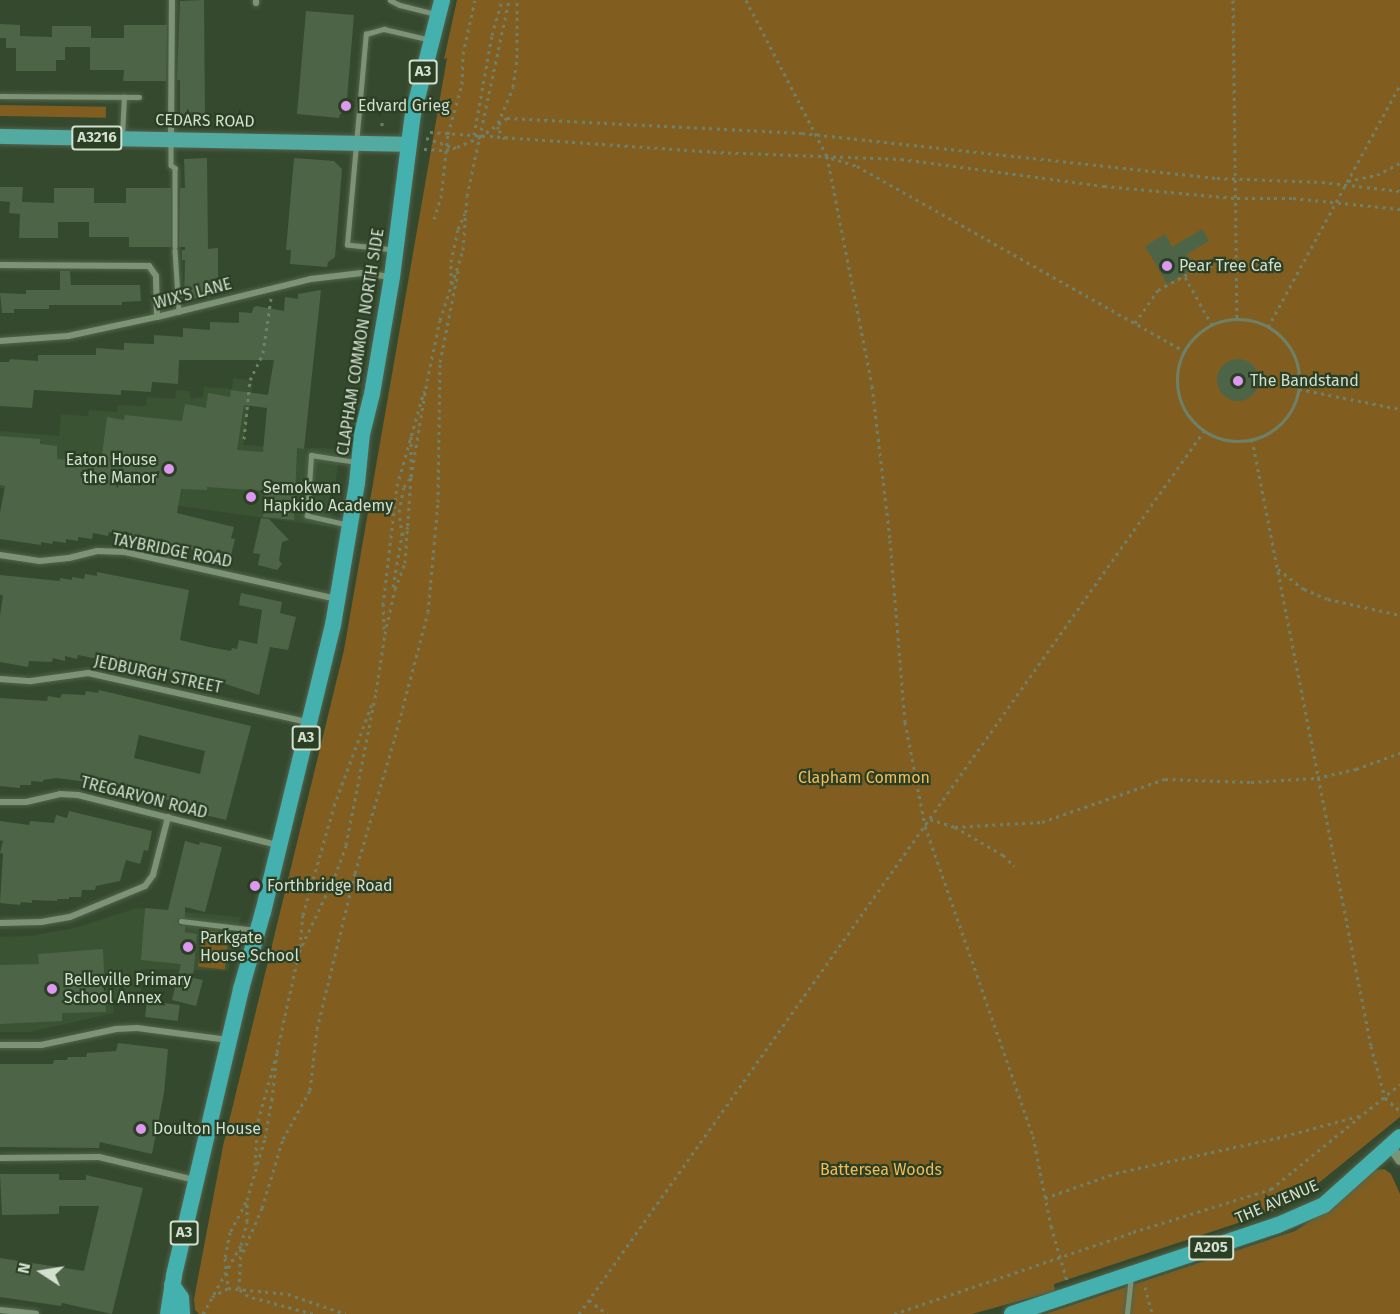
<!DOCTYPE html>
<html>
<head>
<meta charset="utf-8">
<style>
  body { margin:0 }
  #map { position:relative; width:1400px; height:1314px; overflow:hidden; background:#35492e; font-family:"Fira Sans",sans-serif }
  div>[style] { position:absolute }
  .built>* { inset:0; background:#3a5332 }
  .green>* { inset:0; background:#815e20; transform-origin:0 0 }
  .building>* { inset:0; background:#4e6447; transform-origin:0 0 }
  .round { border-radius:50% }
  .path>* { height:3px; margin-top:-1.5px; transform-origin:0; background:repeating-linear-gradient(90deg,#6f8069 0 3px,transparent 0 7.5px) }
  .path>.ring { margin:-1.5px; padding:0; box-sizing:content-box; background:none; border:3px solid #6f8069; border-radius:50% }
  .roads { filter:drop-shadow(0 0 2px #53644d) drop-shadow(0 0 2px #53644d) }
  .service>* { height:4.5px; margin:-2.25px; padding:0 2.25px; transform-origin:2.25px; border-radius:2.25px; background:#7c9475 }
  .minor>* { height:6px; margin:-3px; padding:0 3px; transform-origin:3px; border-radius:3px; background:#7c9475 }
  .tertiary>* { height:10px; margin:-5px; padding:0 5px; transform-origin:5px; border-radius:5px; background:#7c9475 }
  .primary>* { height:15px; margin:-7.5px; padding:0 7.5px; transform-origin:7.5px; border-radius:7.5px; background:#52aaa0 }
  .trunk>* { height:16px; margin:-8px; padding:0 8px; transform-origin:8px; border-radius:8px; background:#44b1ae }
  .dots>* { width:16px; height:16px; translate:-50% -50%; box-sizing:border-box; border:3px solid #2a3f24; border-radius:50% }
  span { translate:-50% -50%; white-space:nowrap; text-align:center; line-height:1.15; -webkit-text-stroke:4.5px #2a3f24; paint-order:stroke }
  .shield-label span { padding:2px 4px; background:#2a3f24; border:2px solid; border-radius:4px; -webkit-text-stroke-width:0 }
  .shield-label { font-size:15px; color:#d3dfcf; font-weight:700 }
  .poi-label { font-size:16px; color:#d3dfcf }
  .left { translate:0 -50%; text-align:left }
  .right { translate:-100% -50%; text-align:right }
  .street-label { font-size:16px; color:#d3dfcf }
  .park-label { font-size:16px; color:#f5bb58 }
  .north { position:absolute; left:12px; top:1242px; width:60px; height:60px; -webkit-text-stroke:4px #2a3f24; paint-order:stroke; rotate:282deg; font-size:16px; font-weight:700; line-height:24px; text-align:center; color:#d3dfcf }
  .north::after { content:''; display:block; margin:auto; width:21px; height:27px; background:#d3dfcf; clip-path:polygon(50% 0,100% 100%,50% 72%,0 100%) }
</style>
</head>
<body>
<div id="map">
  <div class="built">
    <div style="clip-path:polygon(233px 378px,247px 380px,253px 384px,243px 445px,340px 449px,330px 527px,115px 497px,0 488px,0 431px,59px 436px,61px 414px,88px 416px,89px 410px,117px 412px,118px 405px,146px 406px,147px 397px,175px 399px,176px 390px,190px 391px,190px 399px,203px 397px,204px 387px,232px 389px)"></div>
    <div style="clip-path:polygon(137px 908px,241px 917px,228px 971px,141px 969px,141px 1001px,113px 999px,114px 1013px,29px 1032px,0 1032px,0 937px,29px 936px,75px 928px)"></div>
  </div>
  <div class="green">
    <div style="clip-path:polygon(457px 0,1400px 0,1400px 1117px,1300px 1198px,1271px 1212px,1054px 1284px,1055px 1291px,972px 1314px,199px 1314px,195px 1310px,194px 1299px,223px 1146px,344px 650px,447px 58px,444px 59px)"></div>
    <div style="left:0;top:105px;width:106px;height:11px;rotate:1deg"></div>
    <div style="left:202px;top:930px;width:27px;height:37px;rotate:6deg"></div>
    <div style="clip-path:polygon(1384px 1169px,1391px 1174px,1400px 1194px,1400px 1314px,1045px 1314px,1295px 1231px,1330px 1208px,1375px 1170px)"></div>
  </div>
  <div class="building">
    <div style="clip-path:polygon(204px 0,205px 114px,180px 114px,180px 80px,177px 80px,180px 1px)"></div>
    <div style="clip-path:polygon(306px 11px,354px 15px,346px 110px,340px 114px,339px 118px,297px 114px)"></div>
    <div style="clip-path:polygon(0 24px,20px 25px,20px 36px,52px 37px,52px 26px,91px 26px,91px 38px,124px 38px,124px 25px,167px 25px,166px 81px,123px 81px,124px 70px,90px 70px,90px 47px,65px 47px,65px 60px,56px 60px,56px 71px,16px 71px,16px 48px,6px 48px,6px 38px,0 38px)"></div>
    <div style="clip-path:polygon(207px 158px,208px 249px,218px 248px,218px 281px,209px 283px,209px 298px,184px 299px,185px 260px,182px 260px,182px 250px,185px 250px,185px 247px,179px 247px,180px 188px,185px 188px,184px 159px)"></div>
    <div style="clip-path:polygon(294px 158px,334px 161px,342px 169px,335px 257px,328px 262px,327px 267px,290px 264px,291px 250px,286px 250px)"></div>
    <div style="clip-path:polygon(0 187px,23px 187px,22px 202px,54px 203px,54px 188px,94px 188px,94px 203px,126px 203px,126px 188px,171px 188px,171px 247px,129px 247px,129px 237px,89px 237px,89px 222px,58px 222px,58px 238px,19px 238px,20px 214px,9px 213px,10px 202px,0 201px)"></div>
    <div style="clip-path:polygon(1202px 229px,1209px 241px,1187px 254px,1195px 268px,1167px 284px,1145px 246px,1165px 234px,1172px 247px)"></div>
    <div style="clip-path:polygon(60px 271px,70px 271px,71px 285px,140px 285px,141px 301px,122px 302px,122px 305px,49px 305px,49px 309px,14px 309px,14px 313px,2px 313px,0 293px,26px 294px,26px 290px,60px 290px)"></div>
    <div style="clip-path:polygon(evenodd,321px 290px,304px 449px,297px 448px,294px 520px,263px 517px,265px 491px,207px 487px,207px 490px,181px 489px,177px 513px,234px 527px,231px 538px,235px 539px,230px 560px,168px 543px,109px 532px,108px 536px,93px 533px,92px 539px,78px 537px,78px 541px,66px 539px,66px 543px,53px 541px,52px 544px,41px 542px,41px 545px,0 539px,0 513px,5px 486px,0 485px,0 436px,40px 439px,40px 444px,57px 446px,57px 459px,101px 463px,107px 417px,124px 420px,125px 415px,182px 421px,185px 404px,206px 408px,208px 393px,230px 397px,231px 390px,268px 395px,274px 360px,179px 360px,178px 384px,152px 382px,151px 392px,121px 390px,121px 395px,34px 390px,32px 408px,0 406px,0 362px,9px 362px,10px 359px,38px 361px,38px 355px,96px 355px,96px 348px,124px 350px,124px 343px,154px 344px,154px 335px,183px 337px,183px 328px,210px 330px,210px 322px,239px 323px,239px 312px,252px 313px,253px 308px,256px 306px,284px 311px,285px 297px,298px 299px,298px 294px,321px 290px,244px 405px,267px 408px,263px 452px,237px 450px,244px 405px)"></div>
    <div class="round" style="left:1217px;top:359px;width:42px;height:42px"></div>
    <div style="clip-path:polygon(261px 518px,269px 519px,289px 540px,282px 542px,279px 560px,282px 564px,277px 570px,258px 565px,260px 554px,253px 553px)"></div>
    <div style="clip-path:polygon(97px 572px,189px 590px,180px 640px,209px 647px,231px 651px,232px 648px,237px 649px,239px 640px,257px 644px,262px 610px,239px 605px,241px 593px,282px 602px,280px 613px,296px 617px,288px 650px,270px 647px,259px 695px,214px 680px,213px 684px,104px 658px,103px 660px,78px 655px,77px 659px,65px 656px,65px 661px,53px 658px,52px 662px,29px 661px,28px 667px,0 662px,0 616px,3px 595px,0 595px,0 575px,60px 581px,60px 578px,72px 580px,72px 577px,84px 579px,85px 574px,97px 576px)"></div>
    <div style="clip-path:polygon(evenodd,99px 690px,251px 726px,226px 820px,205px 815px,207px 810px,105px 784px,56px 778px,43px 780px,43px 782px,31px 781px,31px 785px,20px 785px,20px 788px,0 786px,0 698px,47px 701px,48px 696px,60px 698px,62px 694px,85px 695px,86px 691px,98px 693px,99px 690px,139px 735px,205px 751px,200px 774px,134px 758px,139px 735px)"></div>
    <div style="clip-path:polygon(69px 811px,152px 831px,148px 851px,144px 850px,140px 864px,126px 860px,120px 881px,96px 886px,95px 890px,82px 890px,81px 897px,69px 897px,69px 899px,57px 899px,57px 901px,32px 900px,32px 903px,21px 902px,20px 905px,0 903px,3px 854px,0 853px,3px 841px,0 840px,0 821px,29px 825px,30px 821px,54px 823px,56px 815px,67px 818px)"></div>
    <div style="clip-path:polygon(185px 841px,199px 845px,200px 842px,222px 847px,205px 912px,185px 907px,185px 917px,177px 920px,179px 925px,185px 926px,185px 932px,197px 934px,193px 978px,203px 980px,196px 1006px,172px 1000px,181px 964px,141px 960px,145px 908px,168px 910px)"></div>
    <div style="clip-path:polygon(103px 949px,106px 1012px,62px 1013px,62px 1021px,0 1024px,0 965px,39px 964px,38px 954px)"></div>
    <div style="left:147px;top:1001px;width:33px;height:16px;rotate:7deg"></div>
    <div style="clip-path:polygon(118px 1043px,168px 1049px,164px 1093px,152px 1154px,100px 1142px,99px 1148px,0 1147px,0 1064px,53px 1064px,54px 1060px,67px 1060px,68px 1057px,86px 1057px,87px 1053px,116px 1051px)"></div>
    <div style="clip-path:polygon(0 1174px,59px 1174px,59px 1180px,86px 1180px,86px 1175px,143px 1188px,112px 1314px,62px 1303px,61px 1306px,0 1297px,0 1258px,84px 1271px,99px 1206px,59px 1206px,59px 1214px,2px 1215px)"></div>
  </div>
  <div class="path">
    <div style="left:746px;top:0;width:176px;rotate:62.6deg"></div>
    <div style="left:827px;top:156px;width:234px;rotate:78.9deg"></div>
    <div style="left:872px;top:386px;width:155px;rotate:83.3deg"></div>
    <div style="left:890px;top:540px;width:183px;rotate:85.3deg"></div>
    <div style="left:905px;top:722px;width:106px;rotate:79.1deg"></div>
    <div style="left:925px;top:826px;width:328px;rotate:70.8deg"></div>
    <div style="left:1033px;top:1136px;width:92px;rotate:78.7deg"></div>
    <div style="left:1051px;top:1226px;width:57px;rotate:73.8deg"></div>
    <div style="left:1233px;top:0;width:319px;rotate:89.3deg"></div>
    <div style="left:387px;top:110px;width:6px;rotate:9deg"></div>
    <div style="left:382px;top:126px;width:4px;rotate:-90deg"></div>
    <div style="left:430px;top:132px;width:284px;rotate:4deg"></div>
    <div style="left:713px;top:152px;width:188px;rotate:2.1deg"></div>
    <div style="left:901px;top:159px;width:205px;rotate:7.6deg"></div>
    <div style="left:1104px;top:186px;width:134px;rotate:5.2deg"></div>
    <div style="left:1237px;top:198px;width:56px"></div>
    <div style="left:1293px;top:198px;width:108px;rotate:5.9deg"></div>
    <div style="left:474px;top:135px;width:102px;rotate:-79.8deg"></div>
    <div style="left:492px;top:35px;width:36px;rotate:-74deg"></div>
    <div style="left:426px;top:138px;width:28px;rotate:19deg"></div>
    <div style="left:505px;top:139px;width:12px;rotate:-125deg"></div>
    <div style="left:498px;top:129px;width:6px;rotate:-90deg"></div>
    <div style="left:498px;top:123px;width:39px;rotate:-67deg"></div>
    <div style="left:513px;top:87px;width:29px;rotate:-82deg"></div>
    <div style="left:517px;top:58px;width:58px;rotate:-90deg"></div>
    <div style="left:424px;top:149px;width:22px;rotate:3deg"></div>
    <div style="left:446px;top:150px;width:11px;rotate:-15deg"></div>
    <div style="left:457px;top:147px;width:25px;rotate:-23deg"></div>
    <div style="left:480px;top:137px;width:33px;rotate:-35deg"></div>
    <div style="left:507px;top:118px;width:295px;rotate:2.9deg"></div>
    <div style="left:802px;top:133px;width:417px;rotate:6.2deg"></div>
    <div style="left:1217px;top:178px;width:105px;rotate:2.2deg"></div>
    <div style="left:1322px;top:182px;width:79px;rotate:6.6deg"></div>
    <div style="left:831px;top:158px;width:27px;rotate:17deg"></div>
    <div style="left:857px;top:166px;width:376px;rotate:29.5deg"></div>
    <div style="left:1348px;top:181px;width:30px;rotate:-12deg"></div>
    <div style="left:1377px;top:175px;width:26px;rotate:-28deg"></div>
    <div style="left:434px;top:219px;width:22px;rotate:-72deg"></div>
    <div style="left:441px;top:198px;width:64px;rotate:-83.8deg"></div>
    <div style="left:448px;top:134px;width:52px;rotate:-74.4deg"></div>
    <div style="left:462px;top:84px;width:30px;rotate:-88deg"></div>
    <div style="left:463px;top:54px;width:55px;rotate:-77.5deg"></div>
    <div style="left:1185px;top:277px;width:55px;rotate:60.6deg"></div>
    <div style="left:451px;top:283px;width:21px;rotate:-90deg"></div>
    <div style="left:451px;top:262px;width:34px;rotate:-78deg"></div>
    <div style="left:458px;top:229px;width:17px;rotate:-66deg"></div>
    <div class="ring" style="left:1177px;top:319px;width:119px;height:119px"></div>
    <div style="left:1135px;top:323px;width:40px;rotate:-55.1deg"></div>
    <div style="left:1158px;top:290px;width:50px;rotate:-28.6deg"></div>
    <div style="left:1202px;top:266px;width:35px;rotate:-3deg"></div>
    <div style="left:1268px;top:327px;width:276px;rotate:-61.4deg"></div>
    <div style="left:1299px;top:389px;width:103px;rotate:11.2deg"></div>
    <div style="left:244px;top:439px;width:59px;rotate:-84.2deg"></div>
    <div style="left:250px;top:380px;width:30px;rotate:-64deg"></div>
    <div style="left:263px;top:353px;width:56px;rotate:-81.7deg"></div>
    <div style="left:1252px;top:439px;width:619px;rotate:78.91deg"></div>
    <div style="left:1371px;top:1046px;width:54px;rotate:74.9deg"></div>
    <div style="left:1385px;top:1098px;width:20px;rotate:41deg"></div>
    <div style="left:402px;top:535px;width:23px;rotate:-97deg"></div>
    <div style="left:399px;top:512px;width:25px;rotate:-79deg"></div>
    <div style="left:404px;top:487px;width:12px;rotate:-55deg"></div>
    <div style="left:411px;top:477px;width:42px;rotate:-90deg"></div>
    <div style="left:1278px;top:569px;width:33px;rotate:38deg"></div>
    <div style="left:1304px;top:589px;width:26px;rotate:23deg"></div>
    <div style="left:1328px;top:599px;width:74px;rotate:12.5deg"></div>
    <div style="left:393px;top:587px;width:53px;rotate:-80.2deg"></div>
    <div style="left:402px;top:535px;width:10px;rotate:-53deg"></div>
    <div style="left:384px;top:629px;width:24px;rotate:-92deg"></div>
    <div style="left:383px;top:605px;width:120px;rotate:-83.3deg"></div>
    <div style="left:397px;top:486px;width:99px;rotate:-74.1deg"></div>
    <div style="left:930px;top:819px;width:26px;rotate:18deg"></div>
    <div style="left:955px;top:827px;width:56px;rotate:30.3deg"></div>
    <div style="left:1003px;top:855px;width:16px;rotate:45deg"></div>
    <div style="left:955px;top:827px;width:87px;rotate:-3.3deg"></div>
    <div style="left:1042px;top:822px;width:130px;rotate:-19.3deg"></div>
    <div style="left:1165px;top:779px;width:86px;rotate:2deg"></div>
    <div style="left:1251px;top:782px;width:66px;rotate:-3.5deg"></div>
    <div style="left:1317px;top:778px;width:40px;rotate:-13deg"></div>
    <div style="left:1356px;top:769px;width:47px;rotate:-20deg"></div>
    <div style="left:300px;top:947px;width:32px;rotate:-85deg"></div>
    <div style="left:303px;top:915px;width:113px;rotate:-74.1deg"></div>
    <div style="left:334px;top:806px;width:112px;rotate:-69.6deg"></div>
    <div style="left:255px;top:1165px;width:44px;rotate:-86.1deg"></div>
    <div style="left:258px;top:1121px;width:63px;rotate:-74.4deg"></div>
    <div style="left:1045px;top:1198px;width:75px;rotate:-19.4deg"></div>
    <div style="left:1116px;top:1173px;width:165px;rotate:-12.3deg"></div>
    <div style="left:1277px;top:1138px;width:88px;rotate:-15.1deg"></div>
    <div style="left:246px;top:1202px;width:34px;rotate:118deg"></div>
    <div style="left:230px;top:1232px;width:26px;rotate:101deg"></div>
    <div style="left:225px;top:1258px;width:30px;rotate:84deg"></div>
    <div style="left:228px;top:1288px;width:60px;rotate:5.7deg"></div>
    <div style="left:288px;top:1294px;width:61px;rotate:19deg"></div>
    <div style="left:243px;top:1252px;width:48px;rotate:-66.6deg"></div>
    <div style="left:262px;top:1208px;width:72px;rotate:-73.1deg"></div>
    <div style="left:283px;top:1139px;width:56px;rotate:-61.1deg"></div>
    <div style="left:310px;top:1090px;width:61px;rotate:-83.5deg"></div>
    <div style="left:317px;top:1029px;width:161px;rotate:-76.3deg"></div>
    <div style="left:355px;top:873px;width:142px;rotate:-73.6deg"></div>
    <div style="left:395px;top:737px;width:129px;rotate:-75.2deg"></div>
    <div style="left:428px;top:612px;width:110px;rotate:-84.8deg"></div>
    <div style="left:438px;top:502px;width:140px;rotate:-89.2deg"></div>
    <div style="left:440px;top:362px;width:97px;rotate:-78.7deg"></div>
    <div style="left:1145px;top:1287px;width:28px;rotate:75deg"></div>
    <div style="left:212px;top:1297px;width:18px;rotate:-29deg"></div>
    <div style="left:589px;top:1300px;width:23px;rotate:38deg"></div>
    <div style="left:203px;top:1314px;width:79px;rotate:-61.2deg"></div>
    <div style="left:313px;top:1314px;width:67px;rotate:-164.5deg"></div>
    <div style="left:248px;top:1296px;width:11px;rotate:-142deg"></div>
    <div style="left:239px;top:1289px;width:44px;rotate:-87.4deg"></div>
    <div style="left:241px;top:1245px;width:24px;rotate:-75deg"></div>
    <div style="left:247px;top:1222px;width:22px;rotate:-90deg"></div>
    <div style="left:247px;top:1200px;width:65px;rotate:-73.8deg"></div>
    <div style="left:265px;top:1138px;width:39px;rotate:-80deg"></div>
    <div style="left:272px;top:1100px;width:48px;rotate:-84.1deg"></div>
    <div style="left:277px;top:1052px;width:102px;rotate:-77.6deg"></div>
    <div style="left:299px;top:952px;width:84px;rotate:-64.7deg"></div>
    <div style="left:335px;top:876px;width:33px;rotate:-70deg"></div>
    <div style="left:346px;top:845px;width:156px;rotate:-78.9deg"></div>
    <div style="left:376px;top:692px;width:59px;rotate:-81.2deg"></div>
    <div style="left:385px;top:634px;width:46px;rotate:-77.5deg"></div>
    <div style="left:395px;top:589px;width:28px;rotate:-69deg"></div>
    <div style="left:405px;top:563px;width:86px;rotate:-86deg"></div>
    <div style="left:411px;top:477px;width:97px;rotate:-80.5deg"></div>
    <div style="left:427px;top:381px;width:62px;rotate:-78deg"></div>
    <div style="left:440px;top:320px;width:74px;rotate:-71.8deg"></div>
    <div style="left:463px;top:250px;width:54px;rotate:-85.8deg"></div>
    <div style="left:467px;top:196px;width:200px;rotate:-77.9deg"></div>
    <div style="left:579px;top:1314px;width:1082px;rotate:-54.71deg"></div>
    <div style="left:894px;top:1314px;width:253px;rotate:-18.9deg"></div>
    <div style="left:1133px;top:1232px;width:145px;rotate:-17.3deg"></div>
    <div style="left:1271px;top:1189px;width:166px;rotate:-39.1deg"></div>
  </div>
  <div class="roads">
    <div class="service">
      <div style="left:390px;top:0;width:11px;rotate:27deg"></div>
      <div style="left:400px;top:5px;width:37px;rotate:14deg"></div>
      <div style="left:0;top:96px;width:139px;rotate:0.4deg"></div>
      <div style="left:122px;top:135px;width:38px;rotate:-87deg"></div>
      <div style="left:171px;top:142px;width:23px;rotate:90deg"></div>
      <div style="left:171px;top:165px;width:5px;rotate:37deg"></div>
      <div style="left:175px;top:168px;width:78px;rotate:90deg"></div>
      <div style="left:175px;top:250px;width:62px;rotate:86.3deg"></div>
      <div style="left:393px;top:250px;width:46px;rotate:-173.8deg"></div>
      <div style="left:347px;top:245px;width:212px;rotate:-84.9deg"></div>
      <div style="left:366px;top:34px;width:19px;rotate:-16deg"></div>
      <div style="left:384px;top:29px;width:44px;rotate:13.1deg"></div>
      <div style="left:347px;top:525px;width:41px;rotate:-167.3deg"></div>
      <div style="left:307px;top:516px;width:61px;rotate:-86.2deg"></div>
      <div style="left:311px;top:455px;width:46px;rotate:8.8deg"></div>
      <div style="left:181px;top:921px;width:75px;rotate:6.9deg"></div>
      <div style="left:1127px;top:1314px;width:37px;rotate:-84deg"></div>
    </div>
    <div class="minor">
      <div style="left:256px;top:0;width:3px;rotate:90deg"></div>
      <div style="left:171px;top:137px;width:137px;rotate:-89.6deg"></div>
      <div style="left:0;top:265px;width:149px;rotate:0.4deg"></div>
      <div style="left:149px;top:266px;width:12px;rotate:55deg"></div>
      <div style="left:156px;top:276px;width:41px;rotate:88.6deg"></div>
      <div style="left:0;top:341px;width:68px;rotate:-4.2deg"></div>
      <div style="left:68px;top:336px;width:91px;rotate:-12.1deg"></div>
      <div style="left:157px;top:317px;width:159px;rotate:-13.9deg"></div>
      <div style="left:311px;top:279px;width:51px;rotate:-6.7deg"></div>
      <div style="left:362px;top:273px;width:29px;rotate:8deg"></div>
      <div style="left:0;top:555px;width:40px;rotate:8.5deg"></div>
      <div style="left:40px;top:561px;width:29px;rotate:-6deg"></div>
      <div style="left:69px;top:558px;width:29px;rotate:-14deg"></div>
      <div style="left:97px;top:551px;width:28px;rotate:2deg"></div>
      <div style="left:125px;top:552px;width:217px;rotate:12.5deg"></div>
      <div style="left:0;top:679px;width:31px;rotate:4deg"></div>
      <div style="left:31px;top:681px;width:58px;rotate:-8deg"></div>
      <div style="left:88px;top:673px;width:225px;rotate:12.6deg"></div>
      <div style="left:0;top:802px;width:26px"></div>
      <div style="left:26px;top:802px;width:35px;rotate:-13deg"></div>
      <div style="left:60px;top:794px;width:18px;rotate:3deg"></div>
      <div style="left:78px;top:795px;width:205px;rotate:14.1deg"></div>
      <div style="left:0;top:923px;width:41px;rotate:-1.4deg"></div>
      <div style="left:41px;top:922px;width:29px;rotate:-10deg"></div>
      <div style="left:70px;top:917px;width:81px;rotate:-22.5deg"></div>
      <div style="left:145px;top:886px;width:14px;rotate:-54deg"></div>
      <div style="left:153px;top:875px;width:60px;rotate:-75.5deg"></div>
      <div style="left:0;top:1045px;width:41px"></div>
      <div style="left:41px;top:1045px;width:77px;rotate:-12deg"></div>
      <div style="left:116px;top:1029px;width:21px;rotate:-3deg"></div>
      <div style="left:137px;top:1028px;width:92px;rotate:7.5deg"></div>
      <div style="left:0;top:1158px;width:99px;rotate:-0.6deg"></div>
      <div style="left:99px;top:1157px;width:99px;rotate:13.5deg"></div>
      <div style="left:0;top:1310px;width:36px;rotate:6deg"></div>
    </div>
    <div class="tertiary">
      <div style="left:1390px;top:1145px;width:18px;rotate:56deg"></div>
    </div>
    <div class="primary">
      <div style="left:0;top:136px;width:409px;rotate:1.1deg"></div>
    </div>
    <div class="trunk">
      <div style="left:172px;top:1285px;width:16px;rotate:55deg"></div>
      <div style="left:181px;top:1298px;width:16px;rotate:86deg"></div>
      <div style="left:168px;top:1314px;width:39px;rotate:-81deg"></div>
      <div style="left:174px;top:1275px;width:294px;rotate:-76.8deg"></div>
      <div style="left:241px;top:989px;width:80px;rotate:-74.1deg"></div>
      <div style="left:263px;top:912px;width:295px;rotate:-76.3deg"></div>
      <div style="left:333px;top:625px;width:144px;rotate:-80.4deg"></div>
      <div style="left:357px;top:483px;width:49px;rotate:-84.2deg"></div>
      <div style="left:362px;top:434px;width:41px;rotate:-76deg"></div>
      <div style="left:372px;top:394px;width:119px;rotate:-80.3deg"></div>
      <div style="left:392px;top:277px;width:164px;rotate:-82.7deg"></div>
      <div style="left:413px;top:114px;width:118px;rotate:-75.7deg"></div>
      <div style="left:1012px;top:1314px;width:280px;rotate:-18.5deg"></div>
      <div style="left:1278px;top:1225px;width:50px;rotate:-23.5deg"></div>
      <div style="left:1324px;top:1205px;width:102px;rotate:-41.8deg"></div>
    </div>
  </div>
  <div class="dots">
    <div style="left:346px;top:106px;background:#de98f2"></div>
    <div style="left:1167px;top:266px;background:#de98f2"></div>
    <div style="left:1238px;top:381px;background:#de98f2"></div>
    <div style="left:169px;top:469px;background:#de98f2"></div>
    <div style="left:251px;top:497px;background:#de98f2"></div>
    <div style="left:255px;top:886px;background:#de98f2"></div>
    <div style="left:188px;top:947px;background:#de98f2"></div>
    <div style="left:52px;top:989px;background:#de98f2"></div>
    <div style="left:141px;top:1129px;background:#de98f2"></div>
  </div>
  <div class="shield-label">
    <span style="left:423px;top:72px">A3</span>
    <span style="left:97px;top:138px">A3216</span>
    <span style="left:306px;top:738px">A3</span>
    <span style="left:184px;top:1233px">A3</span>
    <span style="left:1211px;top:1248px">A205</span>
  </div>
  <div class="poi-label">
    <span class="left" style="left:358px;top:106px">Edvard Grieg</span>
    <span class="left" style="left:1179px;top:266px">Pear Tree Cafe</span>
    <span class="left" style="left:1250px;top:381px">The Bandstand</span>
    <span class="right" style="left:157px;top:469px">Eaton House<br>the Manor</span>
    <span class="left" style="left:263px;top:497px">Semokwan<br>Hapkido Academy</span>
    <span class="left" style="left:267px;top:886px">Forthbridge Road</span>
    <span class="left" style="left:200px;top:947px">Parkgate<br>House School</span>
    <span class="left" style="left:64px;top:989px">Belleville Primary<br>School Annex</span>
    <span class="left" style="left:153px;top:1129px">Doulton House</span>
  </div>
  <div class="street-label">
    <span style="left:205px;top:121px;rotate:1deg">CEDARS ROAD</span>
    <span style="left:193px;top:294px;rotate:-15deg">WIX'S LANE</span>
    <span style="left:361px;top:342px;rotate:-81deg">CLAPHAM COMMON NORTH SIDE</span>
    <span style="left:172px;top:551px;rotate:11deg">TAYBRIDGE ROAD</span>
    <span style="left:158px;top:675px;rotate:12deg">JEDBURGH STREET</span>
    <span style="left:144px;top:798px;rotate:14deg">TREGARVON ROAD</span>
    <span style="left:1277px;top:1202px;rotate:-23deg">THE AVENUE</span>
  </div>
  <div class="park-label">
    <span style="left:864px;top:778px">Clapham Common</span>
    <span style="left:881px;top:1170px">Battersea Woods</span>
  </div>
  <div class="north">N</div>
</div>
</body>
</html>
